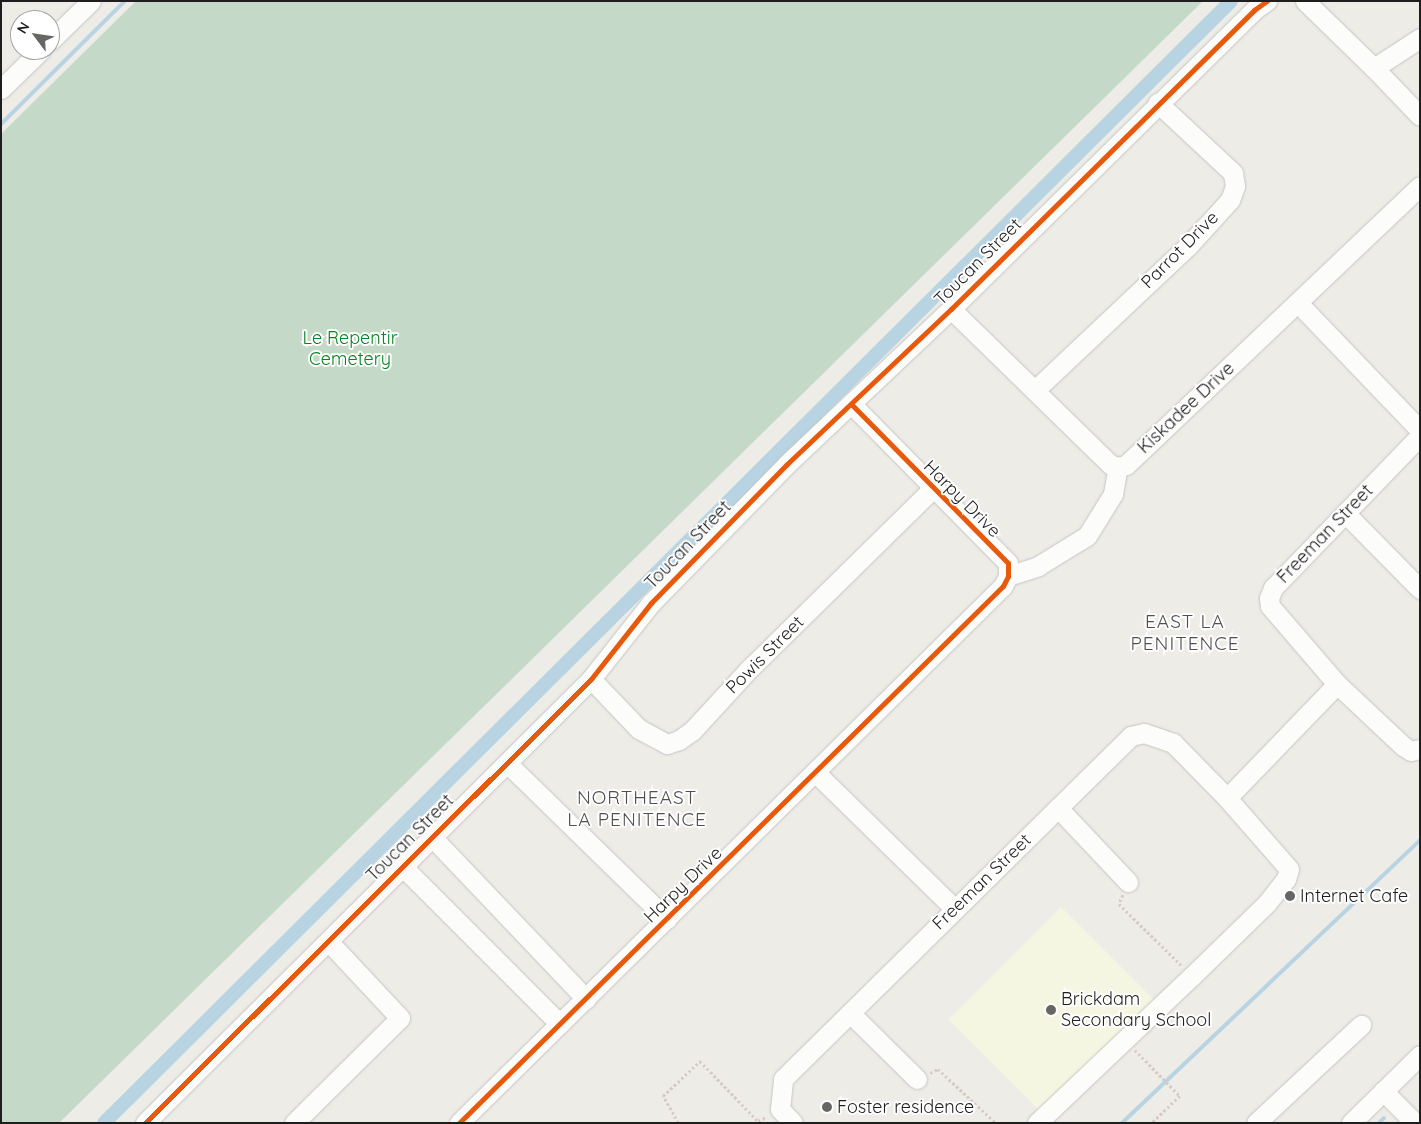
<!DOCTYPE html>
<html>
<head>
<meta charset="utf-8">
<style>
  body { margin:0 }
  #map { position:relative; width:1421px; height:1124px; overflow:hidden; background:#edece7; font-family:Quicksand,sans-serif }
  div>[style] { position:absolute }
  .education>* { inset:0; background:#f5f6e2; transform-origin:0 0 }
  .cemetery>* { inset:0; background:#c4d9c8 }
  .stream>* { height:4px; margin:-2px; padding:0 2px; transform-origin:2px; border-radius:2px; background:#b8d4e2 }
  .canal>* { height:14px; margin:-7px; padding:0 7px; transform-origin:7px; border-radius:7px; background:#b8d4e2 }
  .path>* { height:2.5px; margin-top:-1.25px; transform-origin:0; background:repeating-linear-gradient(90deg,#d7cac6 0 2.5px,transparent 0 5px) }
  .roads { filter:drop-shadow(0 0 1px #c5c5c3) drop-shadow(0 0 1px #c5c5c3) }
  .minor>* { height:19px; margin:-9.5px; padding:0 9.5px; transform-origin:9.5px; border-radius:9.5px; background:#fcfcfb }
  .cycleway>* { height:5px; margin:-2.5px; padding:0 2.5px; transform-origin:2.5px; border-radius:2.5px; background:#e8590c }
  .dots>* { width:14px; height:14px; translate:-50% -50%; box-sizing:border-box; border:2px solid #fff; border-radius:50% }
  span { translate:-50% -50%; white-space:nowrap; text-align:center; line-height:1.15; -webkit-text-stroke:4px #fff; paint-order:stroke }
  .street-label { font-size:18px; color:#1e1e1e }
  .park-label { font-size:18px; color:#05841f }
  .poi-label { font-size:18px; color:#1e1e1e }
  .left { translate:0 -50%; text-align:left }
  .neighbourhood-label { font-size:19px; color:#515151; letter-spacing:1px }
  .frame { position:absolute; inset:0; border:2px solid #1e1e1e; pointer-events:none }
  .north { position:absolute; left:10px; top:10px; width:50px; height:50px; box-sizing:border-box; background:#fff; border:1px solid #a5a5a5; border-radius:50%; rotate:301deg; font-size:14px; font-weight:700; line-height:20px; text-align:center; color:#1e1e1e }
  .north::after { content:''; display:block; margin:auto; width:18px; height:22px; background:#666664; clip-path:polygon(50% 0,100% 100%,50% 72%,0 100%) }
</style>
</head>
<body>
<div id="map">
  <div class="education">
    <div style="left:1061px;top:907px;width:134px;height:159px;rotate:45deg"></div>
  </div>
  <div class="cemetery">
    <div style="clip-path:polygon(136px 1px,1203px 1px,59px 1123px,1px 1123px,1px 134px)"></div>
  </div>
  <div class="stream">
    <div style="left:1px;top:124px;width:175px;rotate:-44.8deg"></div>
    <div style="left:1122px;top:1123px;width:411px;rotate:-43.5deg"></div>
    <div style="left:1379px;top:1123px;width:7px;rotate:-45deg"></div>
  </div>
  <div class="canal">
    <div style="left:104px;top:1123px;width:1590px;rotate:-44.87deg"></div>
  </div>
  <div class="path">
    <div style="left:1123px;top:895px;width:10px;rotate:114deg"></div>
    <div style="left:1119px;top:904px;width:87px;rotate:44.5deg"></div>
    <div style="left:1135px;top:1050px;width:64px;rotate:45.6deg"></div>
    <div style="left:1180px;top:1096px;width:39px;rotate:136deg"></div>
    <div style="left:930px;top:1073px;width:9px;rotate:-27deg"></div>
    <div style="left:938px;top:1069px;width:79px;rotate:43deg"></div>
    <div style="left:678px;top:1123px;width:31px;rotate:-119deg"></div>
    <div style="left:663px;top:1096px;width:51px;rotate:-43.4deg"></div>
    <div style="left:700px;top:1061px;width:83px;rotate:46deg"></div>
    <div style="left:758px;top:1121px;width:10px;rotate:-24deg"></div>
  </div>
  <div class="roads">
    <div class="minor">
      <div style="left:1305px;top:1px;width:96px;rotate:44.2deg"></div>
      <div style="left:1374px;top:68px;width:55px;rotate:-33.1deg"></div>
      <div style="left:50px;top:41px;width:57px;rotate:-44.3deg"></div>
      <div style="left:1374px;top:68px;width:66px;rotate:46.2deg"></div>
      <div style="left:1px;top:89px;width:56px;rotate:-44.3deg"></div>
      <div style="left:1298px;top:303px;width:176px;rotate:46.2deg"></div>
      <div style="left:951px;top:309px;width:223px;rotate:44.3deg"></div>
      <div style="left:1111px;top:465px;width:7px;rotate:16deg"></div>
      <div style="left:1118px;top:467px;width:8px;rotate:-14deg"></div>
      <div style="left:1126px;top:465px;width:405px;rotate:-43.5deg"></div>
      <div style="left:1035px;top:390px;width:210px;rotate:-43.3deg"></div>
      <div style="left:1188px;top:246px;width:62px;rotate:-47.6deg"></div>
      <div style="left:1230px;top:200px;width:15px;rotate:-70deg"></div>
      <div style="left:1235px;top:186px;width:13px;rotate:-99deg"></div>
      <div style="left:1233px;top:173px;width:103px;rotate:-137deg"></div>
      <div style="left:1345px;top:513px;width:107px;rotate:45.4deg"></div>
      <div style="left:1008px;top:576px;width:32px;rotate:-18deg"></div>
      <div style="left:1038px;top:566px;width:57px;rotate:-31.5deg"></div>
      <div style="left:1087px;top:536px;width:49px;rotate:-58.2deg"></div>
      <div style="left:1113px;top:494px;width:27px;rotate:-80deg"></div>
      <div style="left:591px;top:679px;width:69px;rotate:46.2deg"></div>
      <div style="left:639px;top:729px;width:32px;rotate:28deg"></div>
      <div style="left:667px;top:744px;width:13px;rotate:-18deg"></div>
      <div style="left:679px;top:740px;width:16px;rotate:-35deg"></div>
      <div style="left:692px;top:731px;width:84px;rotate:-47.4deg"></div>
      <div style="left:749px;top:669px;width:257px;rotate:-44.5deg"></div>
      <div style="left:1337px;top:684px;width:103px;rotate:-130.7deg"></div>
      <div style="left:1270px;top:606px;width:8px;rotate:-97deg"></div>
      <div style="left:1269px;top:598px;width:11px;rotate:-68deg"></div>
      <div style="left:1273px;top:588px;width:211px;rotate:-46deg"></div>
      <div style="left:508px;top:764px;width:222px;rotate:44.3deg"></div>
      <div style="left:816px;top:773px;width:193px;rotate:44.4deg"></div>
      <div style="left:1058px;top:808px;width:102px;rotate:46.6deg"></div>
      <div style="left:431px;top:836px;width:225px;rotate:46.4deg"></div>
      <div style="left:402px;top:866px;width:223px;rotate:45deg"></div>
      <div style="left:850px;top:1013px;width:94px;rotate:44.6deg"></div>
      <div style="left:1383px;top:1091px;width:45px;rotate:45deg"></div>
      <div style="left:145px;top:1123px;width:629px;rotate:-44.87deg"></div>
      <div style="left:591px;top:679px;width:97px;rotate:-51.7deg"></div>
      <div style="left:651px;top:603px;width:194px;rotate:-45.6deg"></div>
      <div style="left:787px;top:464px;width:226px;rotate:-43.4deg"></div>
      <div style="left:951px;top:309px;width:426px;rotate:-44.6deg"></div>
      <div style="left:1254px;top:10px;width:16px;rotate:-35deg"></div>
      <div style="left:294px;top:1123px;width:149px;rotate:-44.7deg"></div>
      <div style="left:400px;top:1018px;width:105px;rotate:-133.1deg"></div>
      <div style="left:459px;top:1123px;width:764px;rotate:-44.63deg"></div>
      <div style="left:1003px;top:586px;width:11px;rotate:-63deg"></div>
      <div style="left:1008px;top:576px;width:13px;rotate:-90deg"></div>
      <div style="left:1008px;top:563px;width:223px;rotate:-134.6deg"></div>
      <div style="left:793px;top:1123px;width:19px;rotate:-133deg"></div>
      <div style="left:780px;top:1109px;width:30px;rotate:-84deg"></div>
      <div style="left:783px;top:1079px;width:489px;rotate:-44.6deg"></div>
      <div style="left:1131px;top:736px;width:13px;rotate:-13deg"></div>
      <div style="left:1144px;top:733px;width:31px;rotate:19deg"></div>
      <div style="left:1173px;top:743px;width:77px;rotate:45.5deg"></div>
      <div style="left:1037px;top:1123px;width:214px;rotate:-43.5deg"></div>
      <div style="left:1192px;top:976px;width:105px;rotate:-44.2deg"></div>
      <div style="left:1267px;top:903px;width:31px;rotate:-52deg"></div>
      <div style="left:1286px;top:879px;width:10px;rotate:-73deg"></div>
      <div style="left:1289px;top:869px;width:94px;rotate:-131.1deg"></div>
      <div style="left:1227px;top:798px;width:158px;rotate:-46deg"></div>
      <div style="left:1337px;top:684px;width:91px;rotate:43.2deg"></div>
      <div style="left:1403px;top:746px;width:9px;rotate:32deg"></div>
      <div style="left:1411px;top:751px;width:9px;rotate:-13deg"></div>
      <div style="left:1256px;top:1123px;width:144px;rotate:-43deg"></div>
      <div style="left:1351px;top:1123px;width:97px;rotate:-44.6deg"></div>
    </div>
  </div>
  <div class="cycleway">
    <div style="left:145px;top:1123px;width:629px;rotate:-44.87deg"></div>
    <div style="left:591px;top:679px;width:97px;rotate:-51.7deg"></div>
    <div style="left:651px;top:603px;width:194px;rotate:-45.6deg"></div>
    <div style="left:787px;top:464px;width:226px;rotate:-43.4deg"></div>
    <div style="left:951px;top:309px;width:426px;rotate:-44.6deg"></div>
    <div style="left:1254px;top:10px;width:16px;rotate:-35deg"></div>
    <div style="left:459px;top:1123px;width:764px;rotate:-44.63deg"></div>
    <div style="left:1003px;top:586px;width:11px;rotate:-63deg"></div>
    <div style="left:1008px;top:576px;width:13px;rotate:-90deg"></div>
    <div style="left:1008px;top:563px;width:223px;rotate:-134.6deg"></div>
  </div>
  <div class="dots">
    <div style="left:1290px;top:896px;background:#666664"></div>
    <div style="left:1051px;top:1010px;background:#666664"></div>
    <div style="left:827px;top:1107px;background:#666664"></div>
  </div>
  <div class="street-label">
    <span style="left:1180px;top:250px;rotate:-45deg">Parrot Drive</span>
    <span style="left:978px;top:262px;rotate:-45deg">Toucan Street</span>
    <span style="left:1186px;top:408px;rotate:-43deg">Kiskadee Drive</span>
    <span style="left:962px;top:499px;rotate:45deg">Harpy Drive</span>
    <span style="left:1325px;top:534px;rotate:-46deg">Freeman Street</span>
    <span style="left:688px;top:545px;rotate:-46deg">Toucan Street</span>
    <span style="left:765px;top:655px;rotate:-45deg">Powis Street</span>
    <span style="left:410px;top:838px;rotate:-45deg">Toucan Street</span>
    <span style="left:982px;top:882px;rotate:-44deg">Freeman Street</span>
    <span style="left:683px;top:885px;rotate:-44deg">Harpy Drive</span>
  </div>
  <div class="park-label">
    <span style="left:350px;top:349px">Le Repentir<br>Cemetery</span>
  </div>
  <div class="poi-label">
    <span class="left" style="left:1300px;top:896px">Internet Cafe</span>
    <span class="left" style="left:1061px;top:1010px">Brickdam<br>Secondary School</span>
    <span class="left" style="left:837px;top:1107px">Foster residence</span>
  </div>
  <div class="neighbourhood-label">
    <span style="left:1185px;top:633px">EAST LA<br>PENITENCE</span>
    <span style="left:637px;top:809px">NORTHEAST<br>LA PENITENCE</span>
  </div>
  <div class="frame"></div>
  <div class="north">N</div>
</div>
</body>
</html>
